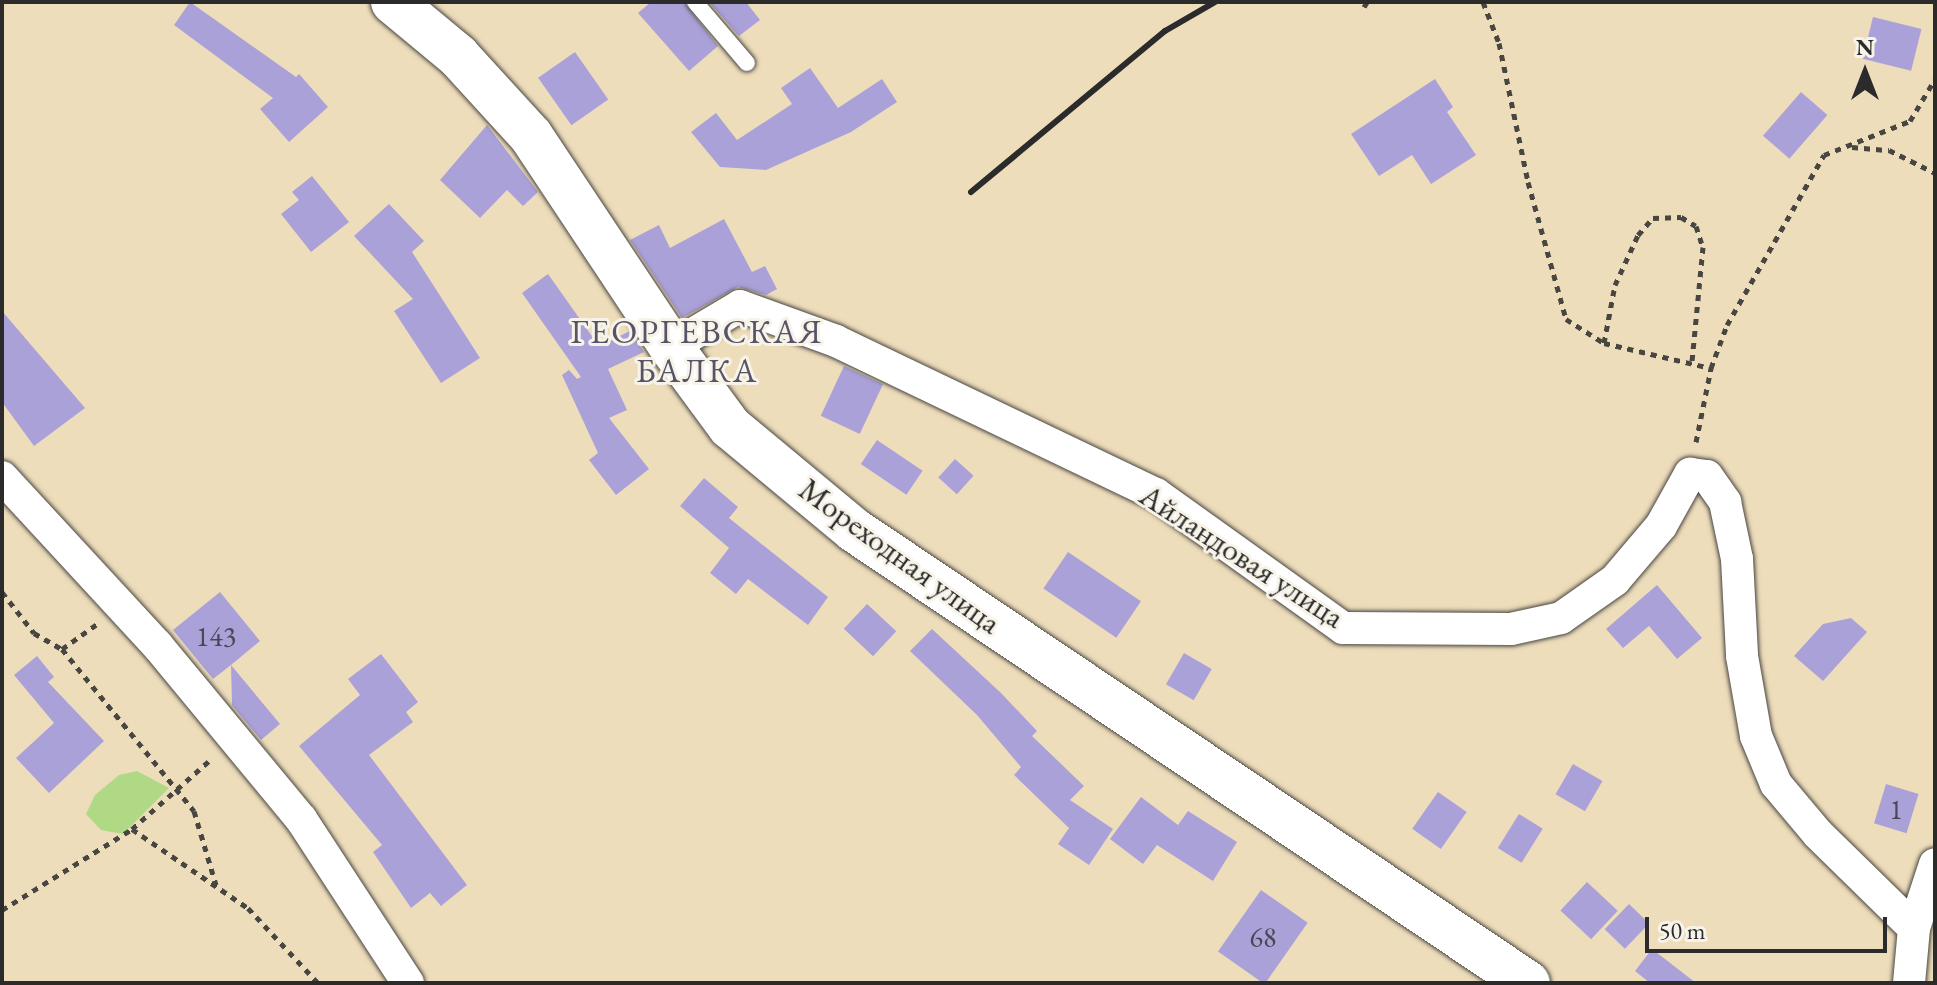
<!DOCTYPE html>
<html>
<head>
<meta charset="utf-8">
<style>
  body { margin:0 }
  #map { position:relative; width:1937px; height:985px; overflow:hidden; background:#edb; font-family:"EB Garamond",serif }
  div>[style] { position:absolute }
  .green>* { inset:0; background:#afd985 }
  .building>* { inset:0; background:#aba1d9; transform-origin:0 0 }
  .path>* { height:5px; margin-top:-2.5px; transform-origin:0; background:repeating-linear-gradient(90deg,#484641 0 6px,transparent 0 12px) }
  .roads { filter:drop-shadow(0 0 2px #484641) drop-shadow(0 0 2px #484641) }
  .lane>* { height:16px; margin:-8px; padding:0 8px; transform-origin:8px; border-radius:8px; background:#fff }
  .street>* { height:32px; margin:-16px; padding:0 16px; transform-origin:16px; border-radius:16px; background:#fff }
  .secondary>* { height:44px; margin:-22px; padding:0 22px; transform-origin:22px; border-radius:22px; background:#fff }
  .rail>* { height:6px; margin:-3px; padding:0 3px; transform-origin:3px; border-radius:3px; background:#2b2b2b }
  span { translate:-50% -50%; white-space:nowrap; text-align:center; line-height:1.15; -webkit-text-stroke:6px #f7f3e8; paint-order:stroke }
  .number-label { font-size:28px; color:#4b4856 }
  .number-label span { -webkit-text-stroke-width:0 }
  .street-label { font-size:32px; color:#2b2b2b }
  .neighbourhood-label { font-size:34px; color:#585468; letter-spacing:2px }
  .frame { position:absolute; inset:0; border:4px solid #2b2b2b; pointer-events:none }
  .north { position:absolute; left:1825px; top:32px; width:80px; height:80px; -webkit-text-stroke:6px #f7f3e8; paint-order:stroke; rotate:0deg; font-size:22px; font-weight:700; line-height:32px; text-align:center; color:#2b2b2b }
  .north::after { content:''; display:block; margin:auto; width:28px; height:36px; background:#2b2b2b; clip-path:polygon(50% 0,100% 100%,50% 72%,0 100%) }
  .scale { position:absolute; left:1645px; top:917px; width:242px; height:36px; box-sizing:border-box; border:4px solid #2b2b2b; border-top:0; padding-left:10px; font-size:24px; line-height:28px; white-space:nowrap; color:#2b2b2b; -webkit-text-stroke:6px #f7f3e8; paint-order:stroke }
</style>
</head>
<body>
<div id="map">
  <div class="green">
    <div style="clip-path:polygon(137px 771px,169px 788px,123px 834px,101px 830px,86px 814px,95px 795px,119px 775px)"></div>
  </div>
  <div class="building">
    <div style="clip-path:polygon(190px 2px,296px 77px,299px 74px,328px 107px,289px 142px,260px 109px,273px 98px,174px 25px)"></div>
    <div style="clip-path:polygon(651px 2px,684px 2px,718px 46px,689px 71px,638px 13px)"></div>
    <div style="clip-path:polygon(709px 2px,746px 2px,760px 20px,739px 36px)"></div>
    <div style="left:1873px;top:17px;width:50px;height:43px;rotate:14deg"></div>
    <div style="left:575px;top:52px;width:58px;height:45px;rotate:55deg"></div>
    <div style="clip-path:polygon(810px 68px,838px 108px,882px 79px,897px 102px,851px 132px,766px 170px,720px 167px,691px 132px,716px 113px,737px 140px,792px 104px,781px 88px)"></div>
    <div style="clip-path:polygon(1435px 79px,1453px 107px,1447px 112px,1476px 155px,1431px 184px,1412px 155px,1379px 176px,1351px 134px)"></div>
    <div style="left:1801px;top:92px;width:35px;height:58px;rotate:41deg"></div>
    <div style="clip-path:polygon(487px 125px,538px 192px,523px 206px,507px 190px,480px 218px,440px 180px)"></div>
    <div style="clip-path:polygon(312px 176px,349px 222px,311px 252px,281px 214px,299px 200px,292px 192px)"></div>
    <div style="clip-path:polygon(389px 204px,424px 241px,412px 252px,480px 358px,441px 383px,394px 311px,413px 299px,354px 236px)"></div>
    <div style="clip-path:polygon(724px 219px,752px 272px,765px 266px,777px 289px,766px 295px,738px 287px,682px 318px,630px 240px,659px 225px,670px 248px)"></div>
    <div style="clip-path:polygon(548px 274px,599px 346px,630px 331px,644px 352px,608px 369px,627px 410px,609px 418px,649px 469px,616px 495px,589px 460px,598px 453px,562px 375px,569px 370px,577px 379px,581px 377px,522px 293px)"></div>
    <div style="clip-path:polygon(2px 311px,85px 408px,34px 446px,2px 402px)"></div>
    <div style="left:844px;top:366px;width:43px;height:55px;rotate:25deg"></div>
    <div style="left:877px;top:440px;width:55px;height:29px;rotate:34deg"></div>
    <div style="left:955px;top:459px;width:25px;height:25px;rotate:42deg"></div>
    <div style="clip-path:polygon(704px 478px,738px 507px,729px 518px,828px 597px,808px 625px,748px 579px,736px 594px,710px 573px,729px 548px,680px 506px)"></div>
    <div style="left:1068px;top:552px;width:88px;height:44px;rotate:34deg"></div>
    <div style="clip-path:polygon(1657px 585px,1702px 638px,1677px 659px,1649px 626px,1623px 648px,1606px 629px)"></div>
    <div style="clip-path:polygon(220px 592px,260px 641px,231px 665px,280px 724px,261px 740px,232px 705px,231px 665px,213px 679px,173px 630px)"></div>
    <div style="left:867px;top:604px;width:40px;height:34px;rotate:43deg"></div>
    <div style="clip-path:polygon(1851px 618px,1867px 632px,1823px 681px,1794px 656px,1823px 624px)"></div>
    <div style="clip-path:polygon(932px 629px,1001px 693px,1037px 731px,1032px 736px,1084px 786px,1070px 800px,1113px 829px,1089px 865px,1058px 844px,1069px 828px,1014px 775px,1021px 767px,977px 715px,910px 651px)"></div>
    <div style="left:1184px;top:653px;width:32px;height:36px;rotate:30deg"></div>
    <div style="clip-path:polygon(381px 654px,418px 702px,406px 712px,413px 722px,369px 755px,467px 885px,441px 906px,430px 893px,411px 908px,373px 852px,382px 845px,299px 746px,360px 695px,348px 679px)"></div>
    <div style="clip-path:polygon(37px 656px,54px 677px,48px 682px,104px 741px,49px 793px,16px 758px,54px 723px,14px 675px)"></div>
    <div style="left:1573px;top:764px;width:34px;height:35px;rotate:30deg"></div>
    <div style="left:1886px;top:784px;width:34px;height:41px;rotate:17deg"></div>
    <div style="left:1438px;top:792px;width:35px;height:45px;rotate:35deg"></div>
    <div style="clip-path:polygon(1141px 797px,1178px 825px,1188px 811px,1237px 842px,1213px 881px,1157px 845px,1143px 864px,1110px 839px)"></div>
    <div style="left:1519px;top:814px;width:28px;height:40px;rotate:32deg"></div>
    <div style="left:1587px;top:882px;width:42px;height:39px;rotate:43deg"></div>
    <div style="left:1261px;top:890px;width:57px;height:75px;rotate:35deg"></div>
    <div style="left:1629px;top:904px;width:28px;height:35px;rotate:44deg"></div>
    <div style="clip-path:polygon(1652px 949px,1696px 983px,1650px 983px,1635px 971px)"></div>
  </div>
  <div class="path">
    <div style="left:1483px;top:2px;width:44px;rotate:68.7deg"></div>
    <div style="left:1499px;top:43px;width:142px;rotate:78.2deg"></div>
    <div style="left:1528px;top:182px;width:142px;rotate:74.5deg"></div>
    <div style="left:1566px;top:319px;width:45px;rotate:32.3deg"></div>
    <div style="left:1604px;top:343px;width:110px;rotate:13.2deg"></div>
    <div style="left:1364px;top:7px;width:6px;rotate:-59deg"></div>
    <div style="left:1852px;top:147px;width:37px;rotate:5deg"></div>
    <div style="left:1889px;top:150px;width:51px;rotate:26.6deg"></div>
    <div style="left:1604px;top:343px;width:59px;rotate:-79.3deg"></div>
    <div style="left:1615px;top:285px;width:55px;rotate:-65.3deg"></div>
    <div style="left:1638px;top:235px;width:23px;rotate:-49deg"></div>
    <div style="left:1653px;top:218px;width:28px;rotate:-2deg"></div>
    <div style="left:1681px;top:217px;width:17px;rotate:31deg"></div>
    <div style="left:1696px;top:226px;width:22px;rotate:72deg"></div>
    <div style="left:1703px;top:247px;width:115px;rotate:95.5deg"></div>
    <div style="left:1696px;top:442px;width:76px;rotate:-78.5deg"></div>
    <div style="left:1711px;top:368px;width:46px;rotate:-69.6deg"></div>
    <div style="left:1727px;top:325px;width:196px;rotate:-60.3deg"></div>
    <div style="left:1824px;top:155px;width:92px;rotate:-21.6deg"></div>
    <div style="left:1910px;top:121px;width:49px;rotate:-59.2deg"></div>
    <div style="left:2px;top:592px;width:52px;rotate:52deg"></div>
    <div style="left:34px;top:633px;width:32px;rotate:30deg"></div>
    <div style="left:62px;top:649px;width:43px;rotate:-35.5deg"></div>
    <div style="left:62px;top:649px;width:209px;rotate:50.8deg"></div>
    <div style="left:194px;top:811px;width:77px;rotate:73.4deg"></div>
    <div style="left:132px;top:829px;width:140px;rotate:34.3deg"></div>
    <div style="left:248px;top:908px;width:103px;rotate:47deg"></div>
    <div style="left:2px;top:910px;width:153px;rotate:-31.9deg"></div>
    <div style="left:132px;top:829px;width:106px;rotate:-41.5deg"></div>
  </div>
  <div class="roads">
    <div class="lane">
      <div style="left:695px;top:2px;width:80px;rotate:49.6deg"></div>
    </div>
    <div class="street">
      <div style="left:671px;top:347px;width:80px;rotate:-30.7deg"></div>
      <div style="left:740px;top:306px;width:102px;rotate:20deg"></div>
      <div style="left:836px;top:341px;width:355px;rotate:25.6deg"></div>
      <div style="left:1156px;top:494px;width:230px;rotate:35.6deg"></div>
      <div style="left:1343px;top:628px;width:168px;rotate:0.3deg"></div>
      <div style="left:1511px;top:629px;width:51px;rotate:-12.4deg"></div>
      <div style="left:1561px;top:618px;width:66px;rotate:-35.1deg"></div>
      <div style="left:1615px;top:580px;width:71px;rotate:-49.6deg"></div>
      <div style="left:1661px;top:526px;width:60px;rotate:-60.9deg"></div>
      <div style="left:1690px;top:474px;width:17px;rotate:7deg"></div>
      <div style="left:1707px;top:476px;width:32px;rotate:55deg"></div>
      <div style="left:1725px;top:502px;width:58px;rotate:78.1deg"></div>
      <div style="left:1737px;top:559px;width:97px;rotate:87deg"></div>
      <div style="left:1742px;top:656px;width:81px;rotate:80.1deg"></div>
      <div style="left:1756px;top:736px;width:52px;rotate:67.4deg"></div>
      <div style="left:1776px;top:784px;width:65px;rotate:50deg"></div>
      <div style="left:1818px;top:834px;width:134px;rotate:44.4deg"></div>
      <div style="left:2px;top:477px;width:229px;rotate:47.3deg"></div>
      <div style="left:157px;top:645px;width:226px;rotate:50.4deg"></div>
      <div style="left:301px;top:819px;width:196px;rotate:56.9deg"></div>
      <div style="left:1909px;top:983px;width:55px;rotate:-84.8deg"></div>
      <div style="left:1914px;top:928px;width:67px;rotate:-71.8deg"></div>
    </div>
    <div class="secondary">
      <div style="left:393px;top:2px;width:85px;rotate:39.7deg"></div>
      <div style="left:458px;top:56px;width:108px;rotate:47.6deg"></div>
      <div style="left:531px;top:136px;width:253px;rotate:56.4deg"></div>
      <div style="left:671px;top:347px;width:99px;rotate:53.6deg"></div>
      <div style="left:730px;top:427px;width:161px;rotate:39.7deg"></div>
      <div style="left:854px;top:530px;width:812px;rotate:33.91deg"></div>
    </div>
  </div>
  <div class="rail">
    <div style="left:971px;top:192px;width:252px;rotate:-39.7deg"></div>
    <div style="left:1165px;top:31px;width:58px;rotate:-30.1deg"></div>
  </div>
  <div class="number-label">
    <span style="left:216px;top:636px">143</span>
    <span style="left:1896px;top:809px">1</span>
    <span style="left:1263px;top:937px">68</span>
  </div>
  <div class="street-label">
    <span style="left:900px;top:556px;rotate:36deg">Мореходная улица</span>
    <span style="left:1242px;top:556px;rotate:33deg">Айландовая улица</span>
  </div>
  <div class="neighbourhood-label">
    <span style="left:697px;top:351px">ГЕОРГЕВСКАЯ<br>БАЛКА</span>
  </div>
  <div class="frame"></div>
  <div class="north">N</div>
  <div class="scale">50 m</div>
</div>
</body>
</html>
